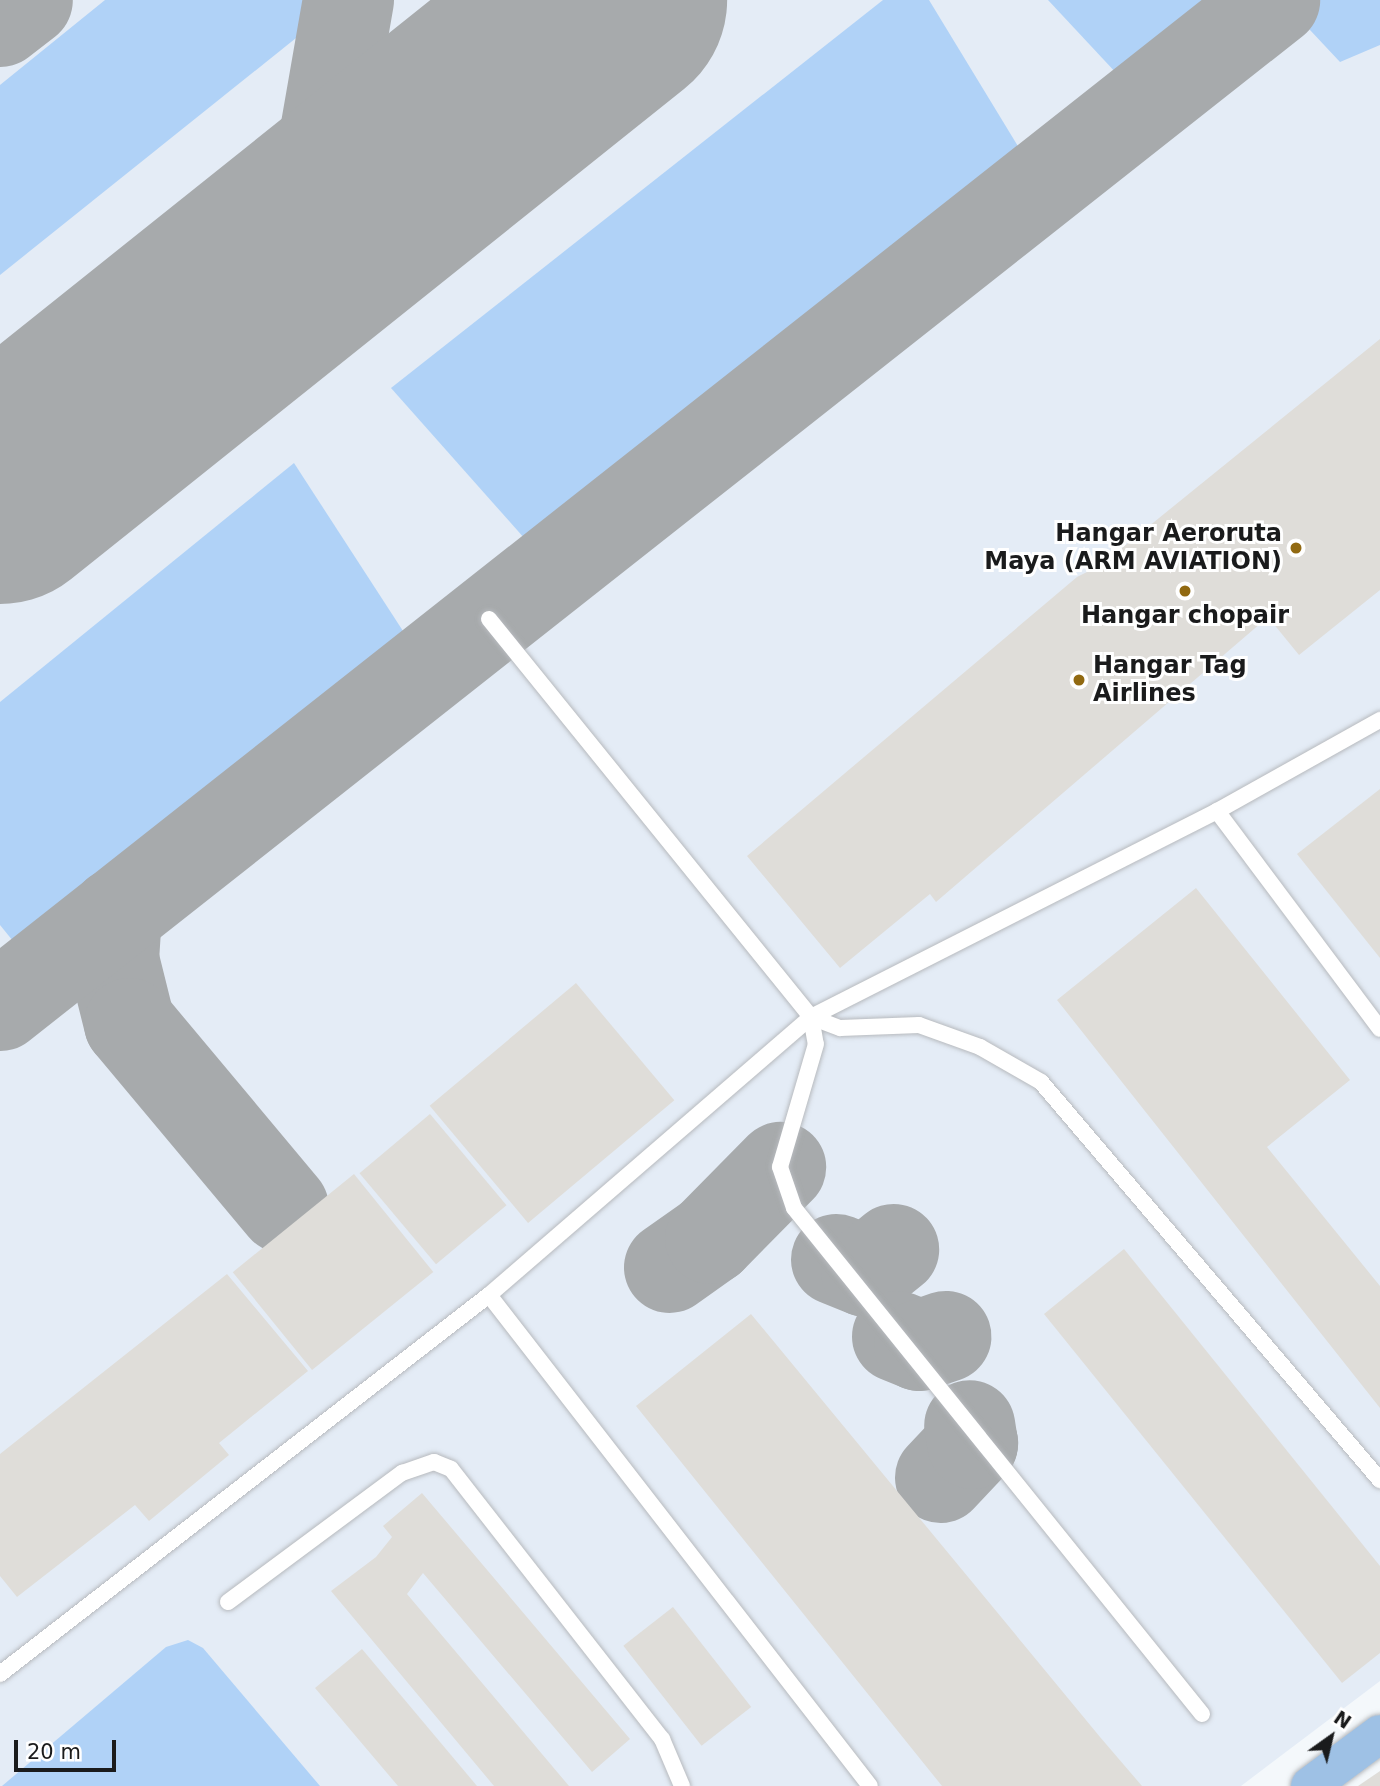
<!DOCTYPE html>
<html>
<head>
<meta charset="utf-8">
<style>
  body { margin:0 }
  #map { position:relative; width:1380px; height:1786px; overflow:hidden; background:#f4f8fb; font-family:"DejaVu Sans",sans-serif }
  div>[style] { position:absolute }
  .built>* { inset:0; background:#e4ecf6 }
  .green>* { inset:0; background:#b0d2f7 }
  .taxiway>* { height:91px; margin:-45.5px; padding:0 45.5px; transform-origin:45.5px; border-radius:45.5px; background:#a7aaac }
  .runway>* { height:228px; margin:-114px; padding:0 114px; transform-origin:114px; border-radius:114px; background:#a7aaac }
  .building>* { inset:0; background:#dfddd9; transform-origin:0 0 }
  .roads { filter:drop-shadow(0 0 2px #b7babe) drop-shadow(0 0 2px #b7babe) }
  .service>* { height:16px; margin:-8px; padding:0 8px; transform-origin:8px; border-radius:8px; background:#fff }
  .primary>* { height:38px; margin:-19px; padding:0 19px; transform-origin:19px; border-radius:19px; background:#9ec1e5 }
  .dots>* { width:19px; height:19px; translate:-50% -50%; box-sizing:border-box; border:4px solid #fff; border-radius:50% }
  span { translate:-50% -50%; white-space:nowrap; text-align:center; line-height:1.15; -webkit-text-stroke:6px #fff; paint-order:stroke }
  .poi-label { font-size:24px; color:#1a1b1c; font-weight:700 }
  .right { translate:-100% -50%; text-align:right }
  .left { translate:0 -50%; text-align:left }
  .north { position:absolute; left:1296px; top:1702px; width:70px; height:70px; -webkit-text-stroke:5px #fff; paint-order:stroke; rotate:34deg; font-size:19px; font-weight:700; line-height:28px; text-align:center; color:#1a1b1c }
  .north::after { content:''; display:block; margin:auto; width:24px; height:32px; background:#1a1b1c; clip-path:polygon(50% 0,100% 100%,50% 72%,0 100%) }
  .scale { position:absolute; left:14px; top:1740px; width:102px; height:32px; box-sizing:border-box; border:4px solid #1a1b1c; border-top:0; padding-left:9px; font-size:21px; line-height:24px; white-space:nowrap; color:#1a1b1c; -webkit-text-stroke:5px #fff; paint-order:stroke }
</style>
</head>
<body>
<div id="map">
  <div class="built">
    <div style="clip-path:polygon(0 0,1380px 0,1380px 1681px,1241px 1786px,0 1786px)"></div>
  </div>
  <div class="green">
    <div style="clip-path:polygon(105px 0,314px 0,311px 26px,0 275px,0 85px)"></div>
    <div style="clip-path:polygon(883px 0,929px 0,1019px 148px,525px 539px,391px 388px)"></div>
    <div style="clip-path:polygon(1048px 0,1217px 0,1118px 75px)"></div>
    <div style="clip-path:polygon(1312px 0,1380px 0,1380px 45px,1340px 62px,1295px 14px)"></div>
    <div style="clip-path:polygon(294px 463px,403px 631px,13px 941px,0 925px,0 702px)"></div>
    <div style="clip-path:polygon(188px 1640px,203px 1648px,320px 1786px,2px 1786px,166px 1647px)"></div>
  </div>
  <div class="taxiway">
    <div style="left:593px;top:16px;width:42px;rotate:-22.3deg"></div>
    <div style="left:0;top:21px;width:34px;rotate:-38deg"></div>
    <div style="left:338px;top:77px;width:53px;rotate:66.8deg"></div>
    <div style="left:359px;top:126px;width:32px;rotate:32deg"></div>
    <div style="left:386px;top:143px;width:39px;rotate:12deg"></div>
    <div style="left:305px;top:246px;width:250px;rotate:-80.1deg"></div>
    <div style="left:116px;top:913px;width:46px;rotate:93.7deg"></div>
    <div style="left:113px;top:959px;width:66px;rotate:76deg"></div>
    <div style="left:129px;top:1023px;width:240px;rotate:50.1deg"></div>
    <div style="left:0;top:1005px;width:1623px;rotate:-38.27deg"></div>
    <div style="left:836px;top:1259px;width:32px;rotate:22deg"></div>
    <div style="left:866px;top:1271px;width:35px;rotate:-39deg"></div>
    <div style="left:669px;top:1267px;width:50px;rotate:-35.3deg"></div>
    <div style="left:710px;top:1238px;width:100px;rotate:-45.4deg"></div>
    <div style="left:897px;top:1336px;width:24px;rotate:22deg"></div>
    <div style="left:919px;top:1345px;width:28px;rotate:-19deg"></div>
    <div style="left:940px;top:1477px;width:47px;rotate:-46.7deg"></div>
    <div style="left:972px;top:1443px;width:18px;rotate:-99deg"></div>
  </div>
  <div class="runway">
    <div style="left:0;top:490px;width:785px;rotate:-38.64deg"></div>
  </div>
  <div class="building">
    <div style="clip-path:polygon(1380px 339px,1380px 590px,1299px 655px,1268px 617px,936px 902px,930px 894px,840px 968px,747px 856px,1077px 577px,1101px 565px)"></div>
    <div style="clip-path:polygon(1380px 789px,1380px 958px,1297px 854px)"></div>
    <div style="clip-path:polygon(1196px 888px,1350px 1080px,1267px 1147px,1380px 1286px,1380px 1408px,1057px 1000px)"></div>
    <div style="left:576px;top:983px;width:153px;height:191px;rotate:50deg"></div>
    <div style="left:430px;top:1114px;width:119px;height:92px;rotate:50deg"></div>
    <div style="left:354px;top:1174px;width:126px;height:156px;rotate:51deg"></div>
    <div style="clip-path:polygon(1124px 1249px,1380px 1566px,1380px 1653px,1342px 1683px,1044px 1314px)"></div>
    <div style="clip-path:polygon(227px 1274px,308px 1371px,219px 1443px,229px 1455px,149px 1521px,135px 1505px,17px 1597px,0 1576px,0 1454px)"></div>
    <div style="clip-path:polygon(751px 1314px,1100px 1737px,1142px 1786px,942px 1786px,636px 1406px)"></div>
    <div style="clip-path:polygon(422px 1493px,630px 1739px,592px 1772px,423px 1573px,407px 1594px,569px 1786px,494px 1786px,331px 1591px,376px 1557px,392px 1537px,383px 1526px)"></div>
    <div style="left:673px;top:1607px;width:127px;height:63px;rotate:52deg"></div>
    <div style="clip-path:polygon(362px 1649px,477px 1786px,398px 1786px,315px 1688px)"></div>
    <div style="clip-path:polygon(1380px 1771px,1380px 1786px,1358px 1786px)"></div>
  </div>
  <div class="roads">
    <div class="service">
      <div style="left:489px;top:619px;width:512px;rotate:51.03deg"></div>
      <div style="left:811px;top:1017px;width:27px;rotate:80deg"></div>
      <div style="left:816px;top:1044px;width:128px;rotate:106.3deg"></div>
      <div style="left:780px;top:1167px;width:43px;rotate:71.1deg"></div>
      <div style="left:794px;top:1208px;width:650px;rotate:51.12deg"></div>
      <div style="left:1217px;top:811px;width:272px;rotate:53.2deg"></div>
      <div style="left:811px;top:1017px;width:31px;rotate:21deg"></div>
      <div style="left:840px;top:1028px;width:79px;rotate:-2.2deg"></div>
      <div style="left:919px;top:1025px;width:65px;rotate:19.8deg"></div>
      <div style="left:980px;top:1047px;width:70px;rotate:29.8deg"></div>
      <div style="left:1041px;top:1082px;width:523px;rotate:49.58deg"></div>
      <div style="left:489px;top:1295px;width:621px;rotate:52.19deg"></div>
      <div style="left:228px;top:1602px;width:217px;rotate:-36.6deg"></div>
      <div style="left:402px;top:1473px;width:34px;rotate:-19deg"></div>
      <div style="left:434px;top:1462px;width:18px;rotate:22deg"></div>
      <div style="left:451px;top:1469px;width:343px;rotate:52deg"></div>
      <div style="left:662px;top:1739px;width:51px;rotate:66.9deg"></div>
      <div style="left:0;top:1674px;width:619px;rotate:-37.78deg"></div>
      <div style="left:489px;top:1295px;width:425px;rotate:-40.8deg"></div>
      <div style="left:811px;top:1017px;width:455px;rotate:-26.9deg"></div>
      <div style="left:1217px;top:811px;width:187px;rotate:-29.2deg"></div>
    </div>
    <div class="primary">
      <div style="left:1310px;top:1786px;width:87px;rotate:-36.6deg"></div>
    </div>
  </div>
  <div class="dots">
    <div style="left:1296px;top:548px;background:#916911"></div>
    <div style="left:1185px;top:591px;background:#916911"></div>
    <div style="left:1079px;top:680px;background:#916911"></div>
  </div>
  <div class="poi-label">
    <span class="right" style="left:1282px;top:548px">Hangar Aeroruta<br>Maya (ARM AVIATION)</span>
    <span style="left:1185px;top:616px">Hangar chopair</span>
    <span class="left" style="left:1093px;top:680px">Hangar Tag<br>Airlines</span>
  </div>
  <div class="north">N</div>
  <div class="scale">20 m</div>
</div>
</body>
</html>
